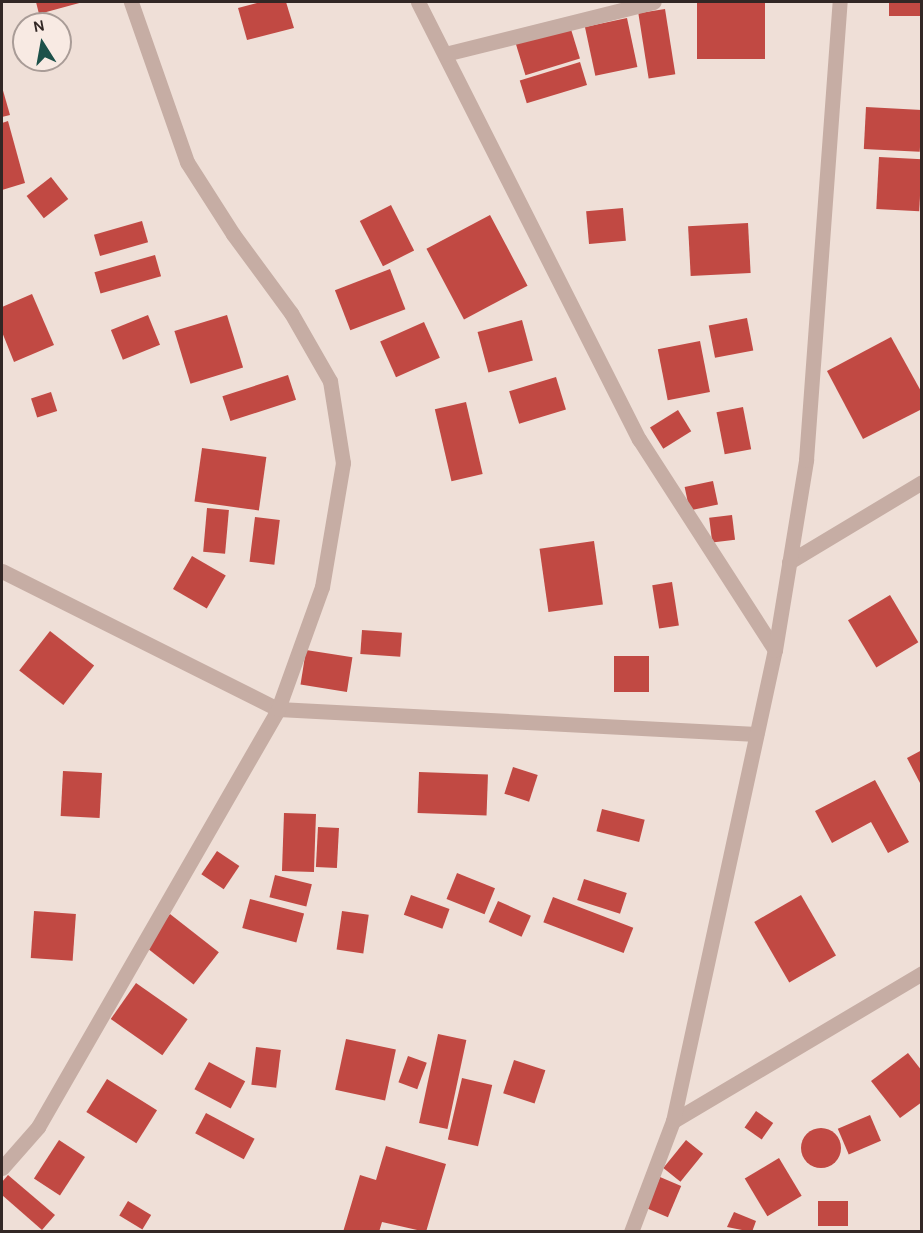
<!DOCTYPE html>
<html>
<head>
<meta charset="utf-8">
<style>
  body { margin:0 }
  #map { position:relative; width:923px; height:1233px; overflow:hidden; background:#efdfd7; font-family:Karla,sans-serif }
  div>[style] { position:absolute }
  .building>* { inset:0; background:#c14943; transform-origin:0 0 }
  .round { border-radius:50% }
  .street>* { height:15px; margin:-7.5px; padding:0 7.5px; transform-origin:7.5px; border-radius:7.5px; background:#c6ada4 }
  span { translate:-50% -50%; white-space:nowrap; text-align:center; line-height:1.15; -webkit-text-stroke:6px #f8eae3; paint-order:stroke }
  .frame { position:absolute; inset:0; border:3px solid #322725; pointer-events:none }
  .north { position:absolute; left:12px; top:12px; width:60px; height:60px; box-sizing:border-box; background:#f8eae3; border:2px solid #a99c97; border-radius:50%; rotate:349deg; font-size:16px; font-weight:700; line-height:24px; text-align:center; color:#322725 }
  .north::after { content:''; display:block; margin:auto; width:21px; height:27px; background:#1d514a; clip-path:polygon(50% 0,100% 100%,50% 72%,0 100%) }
</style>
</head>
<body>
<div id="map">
  <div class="building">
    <div style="clip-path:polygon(36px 2px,83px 2px,39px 14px)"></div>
    <div style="clip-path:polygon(261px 2px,286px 2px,294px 28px,247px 40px,238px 8px)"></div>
    <div style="left:697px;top:2px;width:68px;height:57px"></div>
    <div style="left:889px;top:2px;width:33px;height:14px"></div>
    <div style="left:665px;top:9px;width:66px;height:27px;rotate:81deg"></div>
    <div style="left:627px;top:18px;width:50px;height:43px;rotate:78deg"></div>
    <div style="left:570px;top:26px;width:34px;height:57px;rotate:73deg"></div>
    <div style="left:580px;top:62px;width:24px;height:63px;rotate:73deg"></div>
    <div style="clip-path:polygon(2px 87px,10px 115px,2px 117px)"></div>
    <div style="left:866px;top:107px;width:56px;height:42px;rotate:3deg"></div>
    <div style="clip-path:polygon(8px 121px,25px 183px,2px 190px,2px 123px)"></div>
    <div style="left:879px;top:157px;width:43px;height:52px;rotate:3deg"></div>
    <div style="left:51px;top:177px;width:28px;height:31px;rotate:52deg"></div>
    <div style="left:391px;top:205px;width:51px;height:35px;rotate:63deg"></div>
    <div style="left:623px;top:208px;width:33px;height:37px;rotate:85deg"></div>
    <div style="left:490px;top:215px;width:80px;height:72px;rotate:62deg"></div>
    <div style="left:142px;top:221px;width:22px;height:50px;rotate:74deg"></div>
    <div style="left:748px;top:223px;width:50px;height:60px;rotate:87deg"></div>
    <div style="left:155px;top:255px;width:22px;height:63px;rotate:74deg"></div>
    <div style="left:390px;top:269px;width:43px;height:59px;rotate:69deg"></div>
    <div style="clip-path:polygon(32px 294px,54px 345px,14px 362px,2px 332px,2px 307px)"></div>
    <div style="left:148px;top:315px;width:32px;height:40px;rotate:68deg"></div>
    <div style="left:227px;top:315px;width:55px;height:55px;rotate:73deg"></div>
    <div style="left:747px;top:318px;width:33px;height:39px;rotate:79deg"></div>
    <div style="left:522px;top:320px;width:42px;height:46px;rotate:75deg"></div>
    <div style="left:424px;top:322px;width:39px;height:48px;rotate:66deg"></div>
    <div style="clip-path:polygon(891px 337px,922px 393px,922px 409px,863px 439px,827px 371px)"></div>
    <div style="left:700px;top:341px;width:52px;height:43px;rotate:79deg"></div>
    <div style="left:288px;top:375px;width:26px;height:69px;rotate:72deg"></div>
    <div style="left:556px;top:377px;width:34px;height:49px;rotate:73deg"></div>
    <div style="left:51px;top:392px;width:20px;height:21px;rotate:72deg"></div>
    <div style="left:466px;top:402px;width:74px;height:32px;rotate:77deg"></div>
    <div style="left:743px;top:407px;width:43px;height:27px;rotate:79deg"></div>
    <div style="left:678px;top:410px;width:25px;height:33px;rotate:58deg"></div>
    <div style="left:202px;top:448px;width:65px;height:54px;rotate:8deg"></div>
    <div style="left:713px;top:481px;width:24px;height:29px;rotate:78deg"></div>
    <div style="left:207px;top:508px;width:22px;height:44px;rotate:5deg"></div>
    <div style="left:732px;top:515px;width:25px;height:23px;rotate:83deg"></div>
    <div style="left:255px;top:517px;width:25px;height:45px;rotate:7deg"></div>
    <div style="left:594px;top:541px;width:64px;height:55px;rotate:82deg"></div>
    <div style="left:192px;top:556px;width:39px;height:38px;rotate:30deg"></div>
    <div style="left:672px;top:582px;width:44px;height:20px;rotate:81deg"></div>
    <div style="left:890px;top:595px;width:55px;height:49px;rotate:59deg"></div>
    <div style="left:362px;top:630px;width:40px;height:24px;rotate:4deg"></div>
    <div style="left:50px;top:631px;width:56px;height:50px;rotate:38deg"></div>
    <div style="left:306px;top:650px;width:47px;height:35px;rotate:9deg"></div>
    <div style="left:614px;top:656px;width:35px;height:36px"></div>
    <div style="clip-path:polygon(922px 750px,922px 782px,920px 783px,907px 758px)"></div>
    <div style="left:513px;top:767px;width:26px;height:28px;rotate:18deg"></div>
    <div style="left:63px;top:771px;width:39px;height:45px;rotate:3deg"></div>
    <div style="left:419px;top:772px;width:69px;height:41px;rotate:2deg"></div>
    <div style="clip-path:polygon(875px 780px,909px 842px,888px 853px,871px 822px,832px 843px,815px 811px)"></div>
    <div style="left:602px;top:809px;width:44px;height:23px;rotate:14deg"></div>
    <div style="left:284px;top:813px;width:32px;height:58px;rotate:2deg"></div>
    <div style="left:318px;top:827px;width:21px;height:40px;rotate:3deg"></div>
    <div style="left:217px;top:851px;width:27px;height:28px;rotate:34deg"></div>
    <div style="left:457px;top:873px;width:41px;height:28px;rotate:22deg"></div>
    <div style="left:275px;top:875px;width:38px;height:23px;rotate:14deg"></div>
    <div style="left:584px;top:879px;width:45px;height:22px;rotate:18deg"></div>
    <div style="left:411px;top:895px;width:41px;height:21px;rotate:20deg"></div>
    <div style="left:801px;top:895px;width:70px;height:54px;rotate:60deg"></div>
    <div style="left:553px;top:897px;width:86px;height:27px;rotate:21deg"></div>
    <div style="left:250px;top:899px;width:56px;height:30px;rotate:15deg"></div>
    <div style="left:498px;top:901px;width:36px;height:23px;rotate:24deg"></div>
    <div style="left:34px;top:911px;width:42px;height:47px;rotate:4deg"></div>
    <div style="left:342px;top:911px;width:27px;height:39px;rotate:8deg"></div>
    <div style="left:170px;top:914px;width:62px;height:41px;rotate:38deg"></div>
    <div style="left:136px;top:983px;width:63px;height:44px;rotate:35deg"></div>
    <div style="left:438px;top:1034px;width:29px;height:91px;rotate:12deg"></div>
    <div style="left:346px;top:1039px;width:51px;height:52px;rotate:12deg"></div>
    <div style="left:256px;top:1047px;width:25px;height:38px;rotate:7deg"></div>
    <div style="clip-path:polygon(908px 1053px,922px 1071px,922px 1102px,900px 1118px,871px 1081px)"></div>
    <div style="left:408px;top:1056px;width:20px;height:28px;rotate:20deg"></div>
    <div style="left:514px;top:1060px;width:33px;height:35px;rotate:18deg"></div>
    <div style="left:209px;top:1062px;width:41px;height:31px;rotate:28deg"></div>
    <div style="left:462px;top:1078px;width:31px;height:63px;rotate:13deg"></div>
    <div style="left:107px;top:1079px;width:59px;height:39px;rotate:32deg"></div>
    <div style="left:756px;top:1111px;width:21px;height:20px;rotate:35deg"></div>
    <div style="left:206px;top:1113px;width:55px;height:23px;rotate:28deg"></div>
    <div style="left:870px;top:1115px;width:28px;height:35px;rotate:67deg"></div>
    <div class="round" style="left:801px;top:1128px;width:40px;height:40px"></div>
    <div style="left:59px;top:1140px;width:31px;height:46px;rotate:33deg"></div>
    <div style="left:686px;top:1140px;width:22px;height:36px;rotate:39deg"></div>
    <div style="clip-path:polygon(386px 1146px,446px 1164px,426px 1232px,382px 1222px,379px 1232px,343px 1232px,360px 1175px,376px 1180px)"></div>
    <div style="left:779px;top:1158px;width:44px;height:40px;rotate:59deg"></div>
    <div style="clip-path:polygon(8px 1175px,55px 1215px,42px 1230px,2px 1195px,2px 1182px)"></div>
    <div style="left:660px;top:1177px;width:23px;height:34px;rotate:23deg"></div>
    <div style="left:128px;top:1201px;width:27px;height:17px;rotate:31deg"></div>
    <div style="left:818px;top:1201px;width:30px;height:25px"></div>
    <div style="clip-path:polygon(734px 1212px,756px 1221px,752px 1232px,727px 1227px)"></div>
  </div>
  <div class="street">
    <div style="left:418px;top:2px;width:490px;rotate:63.2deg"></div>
    <div style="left:639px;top:439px;width:251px;rotate:57.2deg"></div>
    <div style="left:445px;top:54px;width:215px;rotate:-14deg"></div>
    <div style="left:789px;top:562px;width:155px;rotate:-31deg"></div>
    <div style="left:2px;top:571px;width:309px;rotate:26.6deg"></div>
    <div style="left:278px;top:709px;width:479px;rotate:3deg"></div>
    <div style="left:673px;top:1121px;width:290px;rotate:-30.7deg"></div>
    <div style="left:2px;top:1168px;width:55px;rotate:-48.7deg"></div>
    <div style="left:38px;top:1127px;width:482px;rotate:-60.1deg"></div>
    <div style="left:278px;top:709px;width:130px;rotate:-70.2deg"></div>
    <div style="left:322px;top:587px;width:126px;rotate:-80.4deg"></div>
    <div style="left:343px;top:463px;width:83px;rotate:-99deg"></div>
    <div style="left:330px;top:381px;width:78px;rotate:-119.8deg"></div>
    <div style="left:291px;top:313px;width:98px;rotate:-126.3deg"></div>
    <div style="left:233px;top:234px;width:85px;rotate:-122.6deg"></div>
    <div style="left:187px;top:162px;width:170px;rotate:-109.3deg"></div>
    <div style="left:631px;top:1232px;width:119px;rotate:-69.3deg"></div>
    <div style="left:673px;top:1121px;width:482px;rotate:-77.8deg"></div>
    <div style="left:775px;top:650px;width:193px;rotate:-80.7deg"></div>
    <div style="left:806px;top:460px;width:459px;rotate:-85.8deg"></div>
  </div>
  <div class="frame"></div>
  <div class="north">N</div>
</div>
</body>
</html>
